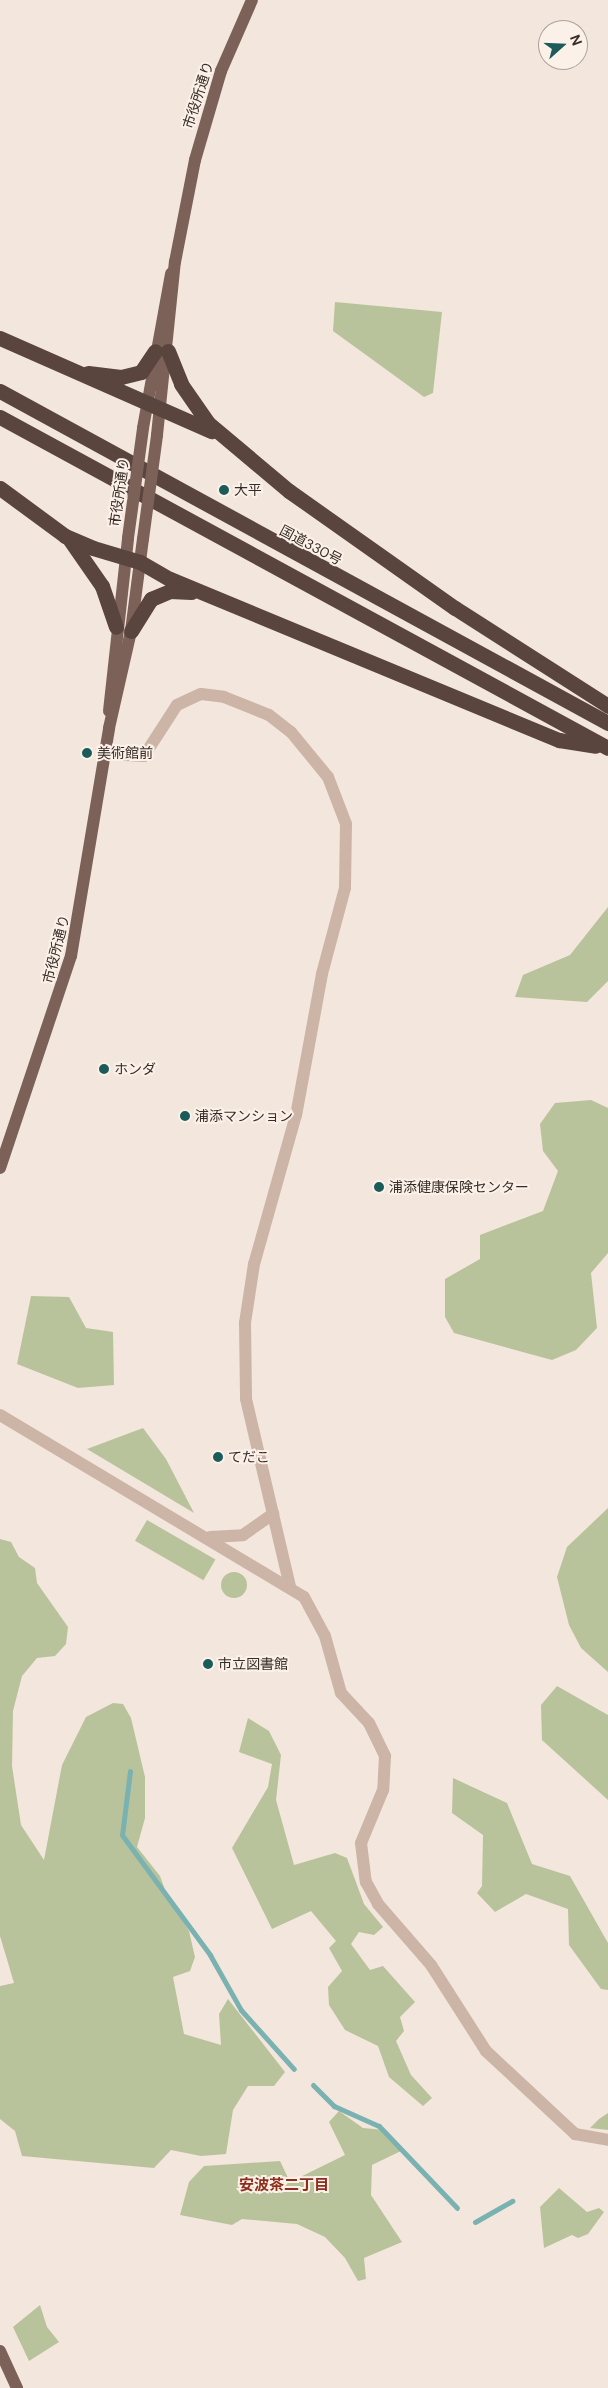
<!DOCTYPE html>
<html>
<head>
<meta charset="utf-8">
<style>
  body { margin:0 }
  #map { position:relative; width:608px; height:2388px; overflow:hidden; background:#f3e6dc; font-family:"DM Sans","Noto Sans JP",sans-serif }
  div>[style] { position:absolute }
  .green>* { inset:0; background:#b9c39b; transform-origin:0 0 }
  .round { border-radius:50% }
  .stream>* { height:5px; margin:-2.5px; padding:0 2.5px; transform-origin:2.5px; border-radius:2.5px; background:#79b2b0 }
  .minor>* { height:12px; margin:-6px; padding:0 6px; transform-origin:6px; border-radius:6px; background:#ccb5a7 }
  .major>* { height:12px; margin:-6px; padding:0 6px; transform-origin:6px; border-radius:6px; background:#7b6158 }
  .highway>* { height:15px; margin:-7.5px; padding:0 7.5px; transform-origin:7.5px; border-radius:7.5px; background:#5a453e }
  .major-bridge>* { height:12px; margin:-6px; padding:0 6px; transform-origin:6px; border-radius:6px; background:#7b6158 }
  .dots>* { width:14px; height:14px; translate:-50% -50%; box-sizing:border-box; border:2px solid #fbf1e8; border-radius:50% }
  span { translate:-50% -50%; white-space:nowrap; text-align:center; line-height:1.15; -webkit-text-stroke:4px #fbf1e8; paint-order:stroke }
  .street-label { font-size:14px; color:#382c28 }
  .poi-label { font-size:14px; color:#382c28 }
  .left { translate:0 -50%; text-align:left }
  .neighbourhood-label { font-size:15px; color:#8c2e1c; font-weight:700 }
  .north { position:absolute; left:538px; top:20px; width:50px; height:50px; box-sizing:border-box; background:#fbf1e8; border:1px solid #ada29b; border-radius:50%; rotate:70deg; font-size:14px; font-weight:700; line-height:20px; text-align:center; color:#382c28 }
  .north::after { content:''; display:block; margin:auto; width:18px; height:22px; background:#1b5c5b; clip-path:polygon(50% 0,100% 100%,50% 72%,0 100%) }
</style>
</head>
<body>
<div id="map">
  <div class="green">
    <div style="clip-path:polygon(335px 302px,442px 312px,433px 393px,424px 397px,333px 331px)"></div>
    <div style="clip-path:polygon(608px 907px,608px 981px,587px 1002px,515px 997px,523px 975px,570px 955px)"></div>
    <div style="clip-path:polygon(591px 1100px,608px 1108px,608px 1253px,591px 1273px,597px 1328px,576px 1350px,552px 1360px,454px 1333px,445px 1317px,445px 1279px,480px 1259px,480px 1235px,543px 1211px,558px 1171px,543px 1151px,540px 1124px,555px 1103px)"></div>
    <div style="clip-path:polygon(31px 1296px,69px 1297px,86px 1328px,113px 1332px,114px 1385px,78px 1388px,17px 1364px)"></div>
    <div style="clip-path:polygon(143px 1428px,166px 1459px,194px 1513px,87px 1449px)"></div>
    <div style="clip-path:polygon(608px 1508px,608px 1672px,581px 1648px,569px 1625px,557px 1577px,567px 1547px)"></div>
    <div style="left:147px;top:1520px;width:79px;height:24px;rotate:30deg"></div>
    <div style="clip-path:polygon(0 1539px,11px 1542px,19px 1557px,35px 1568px,37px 1583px,68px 1627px,66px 1644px,55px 1656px,37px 1658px,22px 1676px,13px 1711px,12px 1766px,21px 1825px,44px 1860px,62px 1765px,86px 1717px,113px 1703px,123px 1704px,131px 1718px,145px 1777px,145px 1818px,137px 1847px,160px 1876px,168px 1898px,189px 1931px,195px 1957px,190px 1971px,173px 1977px,184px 2034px,221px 2045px,219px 2014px,228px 1999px,285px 2072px,274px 2086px,248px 2086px,233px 2110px,226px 2154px,201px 2156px,171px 2150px,154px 2168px,22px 2156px,15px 2131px,0 2119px,0 1986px,14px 1983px,0 1936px)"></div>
    <div class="round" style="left:221px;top:1572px;width:26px;height:26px"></div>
    <div style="clip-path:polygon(557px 1686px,608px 1715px,608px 1800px,542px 1740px,541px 1705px)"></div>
    <div style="clip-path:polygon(248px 1718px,269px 1731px,281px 1755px,276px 1800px,294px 1865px,335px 1853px,347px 1858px,364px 1904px,383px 1927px,374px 1935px,359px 1932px,351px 1944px,370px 1970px,383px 1966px,415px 2002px,400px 2017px,404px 2031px,396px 2041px,411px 2075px,432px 2098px,423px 2106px,389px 2077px,378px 2046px,345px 2030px,329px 2005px,328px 1987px,342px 1971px,329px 1948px,336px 1941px,311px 1911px,272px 1929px,232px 1848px,268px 1787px,272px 1764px,239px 1752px)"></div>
    <div style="clip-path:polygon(453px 1778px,507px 1803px,532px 1864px,570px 1876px,608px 1943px,608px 1990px,601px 1989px,569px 1945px,568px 1909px,526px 1894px,495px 1912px,477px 1893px,482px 1886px,483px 1835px,452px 1813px)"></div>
    <div style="clip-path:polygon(339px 2111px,363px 2128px,385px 2130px,403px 2150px,372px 2165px,371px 2195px,402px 2242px,364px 2258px,366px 2279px,358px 2281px,345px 2258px,325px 2237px,297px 2224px,242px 2219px,232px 2225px,180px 2215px,189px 2182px,204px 2166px,280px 2161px,290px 2182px,345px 2155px,329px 2122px)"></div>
    <div style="clip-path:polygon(608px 2113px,608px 2130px,590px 2128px,599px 2119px)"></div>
    <div style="clip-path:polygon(559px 2188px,587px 2212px,599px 2208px,604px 2212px,588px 2234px,578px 2238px,572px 2235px,544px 2248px,540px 2207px)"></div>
    <div style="clip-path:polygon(40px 2305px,47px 2327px,59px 2342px,29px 2361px,13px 2327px)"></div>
  </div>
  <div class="stream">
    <div style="left:130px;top:1771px;width:64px;rotate:97.1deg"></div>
    <div style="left:122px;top:1835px;width:149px;rotate:53.7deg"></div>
    <div style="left:210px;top:1955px;width:63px;rotate:60.6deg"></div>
    <div style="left:241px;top:2010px;width:79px;rotate:48.1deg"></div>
    <div style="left:313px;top:2085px;width:30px;rotate:45deg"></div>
    <div style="left:334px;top:2106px;width:49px;rotate:24deg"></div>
    <div style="left:379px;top:2126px;width:113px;rotate:46.4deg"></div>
    <div style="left:475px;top:2222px;width:43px;rotate:-29.6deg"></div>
  </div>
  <div class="minor">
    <div style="left:104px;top:754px;width:40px;rotate:2.9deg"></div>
    <div style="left:144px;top:756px;width:61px;rotate:-57.1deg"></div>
    <div style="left:177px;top:705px;width:26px;rotate:-25deg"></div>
    <div style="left:201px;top:694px;width:23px;rotate:7deg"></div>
    <div style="left:224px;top:697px;width:48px;rotate:21.8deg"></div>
    <div style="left:269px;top:715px;width:28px;rotate:38deg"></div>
    <div style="left:291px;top:732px;width:58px;rotate:50.6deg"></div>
    <div style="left:328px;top:777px;width:50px;rotate:69deg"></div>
    <div style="left:346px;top:824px;width:64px;rotate:90.9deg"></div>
    <div style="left:345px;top:888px;width:89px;rotate:105deg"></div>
    <div style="left:322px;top:974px;width:143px;rotate:100.4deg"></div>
    <div style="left:296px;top:1115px;width:155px;rotate:105.7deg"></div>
    <div style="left:254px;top:1264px;width:60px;rotate:98.7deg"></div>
    <div style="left:245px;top:1323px;width:76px;rotate:89.2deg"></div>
    <div style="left:246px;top:1399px;width:193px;rotate:76.8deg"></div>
    <div style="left:0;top:1415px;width:354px;rotate:30.9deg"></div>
    <div style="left:304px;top:1597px;width:44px;rotate:61.7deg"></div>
    <div style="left:325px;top:1636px;width:59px;rotate:74.3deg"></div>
    <div style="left:341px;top:1693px;width:41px;rotate:47deg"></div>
    <div style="left:369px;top:1723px;width:37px;rotate:64deg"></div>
    <div style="left:385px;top:1756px;width:34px;rotate:93deg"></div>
    <div style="left:383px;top:1790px;width:57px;rotate:112.5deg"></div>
    <div style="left:361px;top:1843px;width:39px;rotate:83deg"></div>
    <div style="left:366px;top:1882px;width:25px;rotate:61deg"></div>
    <div style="left:378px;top:1904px;width:81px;rotate:49deg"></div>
    <div style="left:431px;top:1965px;width:102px;rotate:57.4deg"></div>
    <div style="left:486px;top:2051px;width:122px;rotate:43deg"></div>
    <div style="left:575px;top:2134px;width:34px;rotate:10deg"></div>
    <div style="left:210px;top:1537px;width:33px;rotate:-3deg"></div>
    <div style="left:243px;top:1535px;width:37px;rotate:-35deg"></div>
  </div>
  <div class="major">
    <div style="left:143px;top:428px;width:157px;rotate:-79.7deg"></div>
    <div style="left:157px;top:435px;width:174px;rotate:-84.1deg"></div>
    <div style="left:175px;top:262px;width:104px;rotate:-78.9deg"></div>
    <div style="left:195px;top:160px;width:93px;rotate:-73.7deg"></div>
    <div style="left:221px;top:71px;width:77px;rotate:-66.4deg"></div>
    <div style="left:109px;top:711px;width:174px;rotate:-83.7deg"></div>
    <div style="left:0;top:1168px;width:224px;rotate:-71.5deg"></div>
    <div style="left:71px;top:956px;width:231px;rotate:-80.5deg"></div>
    <div style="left:109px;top:728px;width:99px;rotate:-77.2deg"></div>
    <div style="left:131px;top:631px;width:93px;rotate:-82.6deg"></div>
    <div style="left:0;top:2351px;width:41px;rotate:65.3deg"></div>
  </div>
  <div class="highway">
    <div style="left:0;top:338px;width:231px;rotate:23.8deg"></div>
    <div style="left:168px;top:351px;width:35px;rotate:68deg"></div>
    <div style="left:181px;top:384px;width:47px;rotate:55.3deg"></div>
    <div style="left:208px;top:423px;width:106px;rotate:40deg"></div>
    <div style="left:289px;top:491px;width:203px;rotate:35.2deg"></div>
    <div style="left:455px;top:608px;width:182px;rotate:32.6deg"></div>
    <div style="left:88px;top:373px;width:33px;rotate:7deg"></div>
    <div style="left:121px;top:377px;width:21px;rotate:-14deg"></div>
    <div style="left:141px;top:372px;width:25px;rotate:-56deg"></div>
    <div style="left:0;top:391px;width:693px;rotate:28.64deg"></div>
    <div style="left:0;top:417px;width:692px;rotate:28.56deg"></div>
    <div style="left:0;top:488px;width:81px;rotate:36.4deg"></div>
    <div style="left:65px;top:536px;width:30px;rotate:23deg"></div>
    <div style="left:93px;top:548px;width:49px;rotate:16.6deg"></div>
    <div style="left:140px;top:562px;width:34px;rotate:30deg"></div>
    <div style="left:170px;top:579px;width:421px;rotate:22.5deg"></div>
    <div style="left:559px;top:740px;width:37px;rotate:9deg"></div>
    <div style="left:70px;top:540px;width:56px;rotate:55.2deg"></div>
    <div style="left:102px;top:586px;width:43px;rotate:71.1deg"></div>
    <div style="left:131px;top:631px;width:38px;rotate:-58deg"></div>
    <div style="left:151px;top:599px;width:21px;rotate:-23deg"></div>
    <div style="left:170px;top:591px;width:21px;rotate:3deg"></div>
  </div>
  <div class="major-bridge">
    <div style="left:128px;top:538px;width:111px;rotate:-82.2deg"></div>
    <div style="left:143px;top:539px;width:105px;rotate:-82.3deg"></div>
  </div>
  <div class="dots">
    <div style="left:224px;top:490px;background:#1b5c5b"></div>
    <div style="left:87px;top:753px;background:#1b5c5b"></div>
    <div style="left:104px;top:1069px;background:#1b5c5b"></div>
    <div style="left:185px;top:1116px;background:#1b5c5b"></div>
    <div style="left:379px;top:1187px;background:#1b5c5b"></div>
    <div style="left:218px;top:1457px;background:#1b5c5b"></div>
    <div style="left:208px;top:1664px;background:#1b5c5b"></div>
  </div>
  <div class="street-label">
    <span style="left:198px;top:95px;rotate:-72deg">市役所通り</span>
    <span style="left:119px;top:492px;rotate:-82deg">市役所通り</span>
    <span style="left:311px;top:545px;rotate:28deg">国道330号</span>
    <span style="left:56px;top:949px;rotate:-76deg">市役所通り</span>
  </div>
  <div class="poi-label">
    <span class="left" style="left:234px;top:490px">大平</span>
    <span class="left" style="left:97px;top:753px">美術館前</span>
    <span class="left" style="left:114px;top:1069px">ホンダ</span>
    <span class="left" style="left:195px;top:1116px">浦添マンション</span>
    <span class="left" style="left:389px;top:1187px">浦添健康保険センター</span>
    <span class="left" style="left:228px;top:1457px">てだこ</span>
    <span class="left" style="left:218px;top:1664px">市立図書館</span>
  </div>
  <div class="neighbourhood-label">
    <span style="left:284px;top:2186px">安波茶二丁目</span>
  </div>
  <div class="north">N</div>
</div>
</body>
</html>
